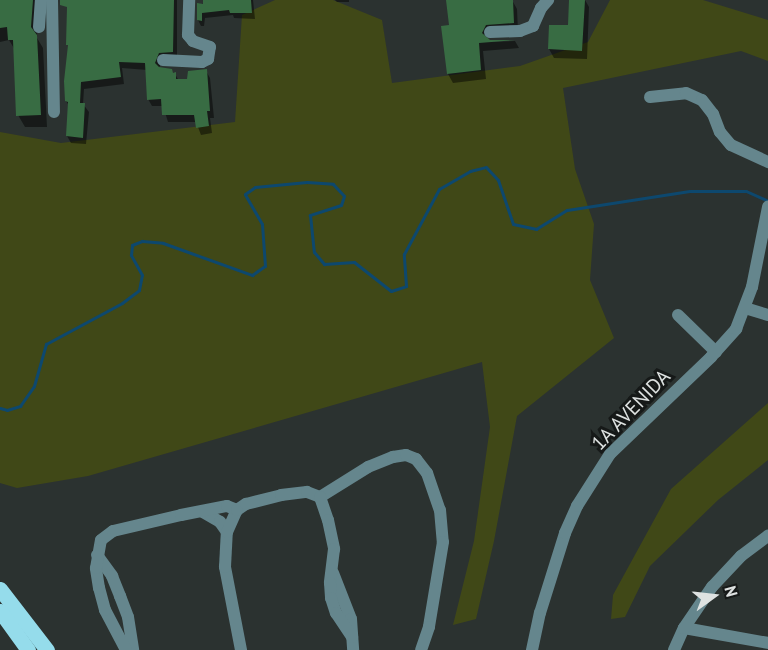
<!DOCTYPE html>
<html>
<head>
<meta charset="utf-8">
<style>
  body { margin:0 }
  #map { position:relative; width:768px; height:650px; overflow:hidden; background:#2b3230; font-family:"PT Sans",sans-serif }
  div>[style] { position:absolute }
  .green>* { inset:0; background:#404817 }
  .shadow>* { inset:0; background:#0007 }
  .stream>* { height:3px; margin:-1.5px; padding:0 1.5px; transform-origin:1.5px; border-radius:1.5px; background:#0d486e }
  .building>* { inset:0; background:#386c43 }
  .street>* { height:12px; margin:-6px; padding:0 6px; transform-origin:6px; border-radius:6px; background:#65868d }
  .primary>* { height:15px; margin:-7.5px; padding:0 7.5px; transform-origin:7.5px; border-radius:7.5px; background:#95dceb }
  span { translate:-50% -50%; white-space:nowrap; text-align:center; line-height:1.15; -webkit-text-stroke:6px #161918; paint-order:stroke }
  .street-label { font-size:20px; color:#dee2e1 }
  .north { position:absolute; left:684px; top:566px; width:60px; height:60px; -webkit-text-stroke:4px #161918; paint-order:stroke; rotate:75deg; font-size:16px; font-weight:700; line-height:24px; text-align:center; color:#dee2e1 }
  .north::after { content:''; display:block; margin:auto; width:21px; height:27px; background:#dee2e1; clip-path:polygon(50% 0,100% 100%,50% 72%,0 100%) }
</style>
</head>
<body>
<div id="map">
  <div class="green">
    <div style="clip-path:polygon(275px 0,333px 0,382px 20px,392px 83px,520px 66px,588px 42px,610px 0,703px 0,768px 20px,768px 61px,741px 51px,563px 88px,575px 169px,594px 224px,590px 280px,614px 338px,517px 416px,494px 541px,476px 619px,453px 625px,474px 541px,490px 427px,482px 362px,88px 476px,17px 488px,0 483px,0 132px,61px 143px,235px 122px,242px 15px)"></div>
    <div style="clip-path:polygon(768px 403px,768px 460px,718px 500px,650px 566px,625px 617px,611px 619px,613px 595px,671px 489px)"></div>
  </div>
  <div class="shadow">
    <div style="clip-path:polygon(0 0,38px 0,37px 38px,43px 48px,47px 127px,25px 127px,18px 115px,15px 50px,9px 40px,0 42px)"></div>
    <div style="clip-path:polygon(67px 0,177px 0,177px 59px,164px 59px,158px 69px,175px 74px,179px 81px,189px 81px,206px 71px,210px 78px,214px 118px,210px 118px,212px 133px,201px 135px,196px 122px,168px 122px,163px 106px,152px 106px,148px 99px,147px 70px,122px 68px,124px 84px,84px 89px,83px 104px,89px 112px,86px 144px,71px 143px,67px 136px,70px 107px,66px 101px,69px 61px)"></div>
    <div style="clip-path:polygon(204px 0,253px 0,255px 19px,234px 18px,233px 15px,205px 18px,204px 26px,201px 26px,198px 20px)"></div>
    <div style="clip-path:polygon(335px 0,349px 0,349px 2px,337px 2px)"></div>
    <div style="clip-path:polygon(448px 0,512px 0,517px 9px,518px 31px,491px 33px,487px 38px,489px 42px,515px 41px,519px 48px,483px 51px,486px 79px,453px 83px,448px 74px,451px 27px)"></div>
    <div style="clip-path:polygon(570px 0,585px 0,589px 7px,587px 59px,554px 58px,549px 49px,569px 27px)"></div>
  </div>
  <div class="stream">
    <div style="left:0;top:408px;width:7px;rotate:16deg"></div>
    <div style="left:7px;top:410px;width:14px;rotate:-17deg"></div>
    <div style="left:20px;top:406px;width:24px;rotate:-55deg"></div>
    <div style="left:34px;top:386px;width:44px;rotate:-74.1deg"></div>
    <div style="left:46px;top:344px;width:86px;rotate:-28.3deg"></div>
    <div style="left:122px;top:303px;width:21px;rotate:-37deg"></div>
    <div style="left:139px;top:290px;width:15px;rotate:-79deg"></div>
    <div style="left:142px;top:275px;width:23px;rotate:-119deg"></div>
    <div style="left:131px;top:255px;width:10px;rotate:-84deg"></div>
    <div style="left:132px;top:245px;width:11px;rotate:-22deg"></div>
    <div style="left:142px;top:241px;width:21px;rotate:5deg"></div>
    <div style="left:163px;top:243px;width:95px;rotate:19.8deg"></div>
    <div style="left:252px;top:275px;width:16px;rotate:-35deg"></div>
    <div style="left:265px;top:266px;width:42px;rotate:-94.1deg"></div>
    <div style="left:262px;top:224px;width:34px;rotate:-120deg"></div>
    <div style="left:245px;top:194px;width:12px;rotate:-35deg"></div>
    <div style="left:255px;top:187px;width:52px;rotate:-5.5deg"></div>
    <div style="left:307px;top:182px;width:26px;rotate:4deg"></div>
    <div style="left:333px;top:184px;width:16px;rotate:47deg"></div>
    <div style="left:344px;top:196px;width:9px;rotate:108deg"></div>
    <div style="left:341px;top:205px;width:33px;rotate:162deg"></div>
    <div style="left:310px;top:215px;width:37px;rotate:84deg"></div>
    <div style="left:314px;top:252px;width:16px;rotate:50deg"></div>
    <div style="left:324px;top:264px;width:30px;rotate:-4deg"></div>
    <div style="left:354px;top:262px;width:47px;rotate:38.1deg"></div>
    <div style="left:391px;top:291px;width:16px;rotate:-18deg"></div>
    <div style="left:406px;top:286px;width:32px;rotate:-94deg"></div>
    <div style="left:404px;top:254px;width:74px;rotate:-61.7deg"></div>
    <div style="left:439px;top:189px;width:36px;rotate:-30deg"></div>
    <div style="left:470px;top:171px;width:16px;rotate:-14deg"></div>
    <div style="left:486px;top:167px;width:18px;rotate:47deg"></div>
    <div style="left:498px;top:180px;width:46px;rotate:71.2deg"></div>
    <div style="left:513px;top:224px;width:24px;rotate:12deg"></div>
    <div style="left:536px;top:229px;width:36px;rotate:-32deg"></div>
    <div style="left:567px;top:210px;width:124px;rotate:-8.8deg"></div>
    <div style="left:690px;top:191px;width:56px"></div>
    <div style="left:746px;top:191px;width:24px;rotate:24deg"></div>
  </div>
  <div class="building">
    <div style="clip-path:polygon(0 0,33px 0,31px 27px,37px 35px,41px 115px,16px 116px,13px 40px,8px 40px,7px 27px,0 28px)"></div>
    <div style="clip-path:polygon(60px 0,174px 0,173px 52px,159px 53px,155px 63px,159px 67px,172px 69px,173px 73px,176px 72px,176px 79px,187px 79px,188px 71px,207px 69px,210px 111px,207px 111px,209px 126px,196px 128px,194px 115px,162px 115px,161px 99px,147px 100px,145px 63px,119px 62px,121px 77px,81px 82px,80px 103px,85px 103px,83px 138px,66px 136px,68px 102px,65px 101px,64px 81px,68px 45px,66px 45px,67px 7px,60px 5px)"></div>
    <div style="clip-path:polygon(203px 0,251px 0,252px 13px,230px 13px,229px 10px,202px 13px,202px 21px,197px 20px,197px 3px,203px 4px)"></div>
    <div style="clip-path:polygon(446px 0,513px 0,514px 23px,486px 25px,482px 33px,490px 40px,515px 40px,479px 43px,481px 70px,447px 74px,441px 26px,449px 25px)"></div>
    <div style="clip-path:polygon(569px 0,585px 0,582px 51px,548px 49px,549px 25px,568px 25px)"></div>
  </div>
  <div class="street">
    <div style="left:52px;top:0;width:112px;rotate:89deg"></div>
    <div style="left:39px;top:27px;width:27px;rotate:-86deg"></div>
    <div style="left:490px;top:32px;width:30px;rotate:-2deg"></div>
    <div style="left:520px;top:31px;width:14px;rotate:-21deg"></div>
    <div style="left:533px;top:26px;width:20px;rotate:-66deg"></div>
    <div style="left:541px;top:8px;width:11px;rotate:-49deg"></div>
    <div style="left:163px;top:60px;width:39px;rotate:3deg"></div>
    <div style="left:202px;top:62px;width:7px;rotate:-27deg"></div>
    <div style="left:208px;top:59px;width:12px;rotate:-81deg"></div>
    <div style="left:210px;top:47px;width:18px;rotate:-161deg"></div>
    <div style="left:193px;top:41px;width:8px;rotate:-130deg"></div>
    <div style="left:188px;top:35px;width:35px;rotate:-88deg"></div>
    <div style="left:650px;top:97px;width:36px;rotate:-6deg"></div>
    <div style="left:686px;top:93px;width:17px;rotate:24deg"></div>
    <div style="left:702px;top:100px;width:18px;rotate:52deg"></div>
    <div style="left:713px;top:114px;width:19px;rotate:69deg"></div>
    <div style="left:720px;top:132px;width:17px;rotate:50deg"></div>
    <div style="left:731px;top:145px;width:41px;rotate:24.7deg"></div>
    <div style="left:745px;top:308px;width:24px;rotate:17deg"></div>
    <div style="left:678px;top:315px;width:53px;rotate:44.2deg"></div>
    <div style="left:320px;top:497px;width:57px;rotate:-32deg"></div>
    <div style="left:368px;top:467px;width:27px;rotate:-22deg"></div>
    <div style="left:393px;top:457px;width:13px;rotate:-9deg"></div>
    <div style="left:406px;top:455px;width:11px;rotate:22deg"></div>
    <div style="left:416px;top:459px;width:18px;rotate:52deg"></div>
    <div style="left:427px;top:473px;width:39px;rotate:71deg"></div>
    <div style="left:440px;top:510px;width:32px;rotate:85deg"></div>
    <div style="left:443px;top:542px;width:86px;rotate:99.4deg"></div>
    <div style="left:429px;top:627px;width:24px;rotate:109deg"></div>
    <div style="left:203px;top:512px;width:20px;rotate:30deg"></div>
    <div style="left:220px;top:522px;width:12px;rotate:55deg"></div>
    <div style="left:97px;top:555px;width:26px;rotate:54deg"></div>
    <div style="left:112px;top:576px;width:22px;rotate:68deg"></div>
    <div style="left:120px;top:596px;width:22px;rotate:69deg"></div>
    <div style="left:128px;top:617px;width:33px;rotate:81deg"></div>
    <div style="left:333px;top:573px;width:49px;rotate:68.6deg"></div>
    <div style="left:351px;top:619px;width:31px;rotate:86deg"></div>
    <div style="left:684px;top:628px;width:85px;rotate:10.1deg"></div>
    <div style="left:126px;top:650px;width:45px;rotate:-117.7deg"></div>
    <div style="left:105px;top:610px;width:23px;rotate:-105deg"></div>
    <div style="left:99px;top:588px;width:20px;rotate:-99deg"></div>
    <div style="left:96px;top:568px;width:28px;rotate:-80deg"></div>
    <div style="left:101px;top:540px;width:15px;rotate:-37deg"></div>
    <div style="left:113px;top:531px;width:70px;rotate:-13.2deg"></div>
    <div style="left:181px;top:515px;width:47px;rotate:-11.1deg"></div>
    <div style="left:227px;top:506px;width:11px;rotate:22deg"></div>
    <div style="left:241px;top:650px;width:85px;rotate:-100.9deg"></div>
    <div style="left:225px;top:567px;width:35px;rotate:-87deg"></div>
    <div style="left:227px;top:532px;width:24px;rotate:-66deg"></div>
    <div style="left:237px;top:510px;width:11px;rotate:-34deg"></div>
    <div style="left:246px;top:504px;width:36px;rotate:-14deg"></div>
    <div style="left:281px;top:495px;width:26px;rotate:-7deg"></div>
    <div style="left:307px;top:492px;width:14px;rotate:21deg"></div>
    <div style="left:320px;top:497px;width:24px;rotate:71deg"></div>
    <div style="left:328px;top:520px;width:30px;rotate:78deg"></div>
    <div style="left:334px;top:549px;width:34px;rotate:97deg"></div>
    <div style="left:330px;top:583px;width:15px;rotate:86deg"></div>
    <div style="left:331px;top:598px;width:16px;rotate:72deg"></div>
    <div style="left:336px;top:613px;width:29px;rotate:56deg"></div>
    <div style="left:532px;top:650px;width:38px;rotate:-78deg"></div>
    <div style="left:540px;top:613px;width:84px;rotate:-72.6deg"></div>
    <div style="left:565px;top:533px;width:30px;rotate:-66deg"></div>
    <div style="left:577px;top:506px;width:62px;rotate:-57.6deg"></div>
    <div style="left:610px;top:454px;width:140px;rotate:-43.8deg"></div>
    <div style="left:711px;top:357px;width:38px;rotate:-48deg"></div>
    <div style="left:736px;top:329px;width:45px;rotate:-69.1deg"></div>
    <div style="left:752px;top:287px;width:82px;rotate:-78.7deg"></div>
    <div style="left:674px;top:650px;width:24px;rotate:-66deg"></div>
    <div style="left:684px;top:628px;width:50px;rotate:-55.7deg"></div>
    <div style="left:712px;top:587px;width:42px;rotate:-46.9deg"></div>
    <div style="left:741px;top:556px;width:34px;rotate:-37deg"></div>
  </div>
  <div class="primary">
    <div style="left:0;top:589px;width:77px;rotate:52.4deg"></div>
    <div style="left:0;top:611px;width:48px;rotate:54.3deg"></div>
  </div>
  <div class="street-label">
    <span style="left:631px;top:410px;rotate:-46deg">1A AVENIDA</span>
  </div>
  <div class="north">N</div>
</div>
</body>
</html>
